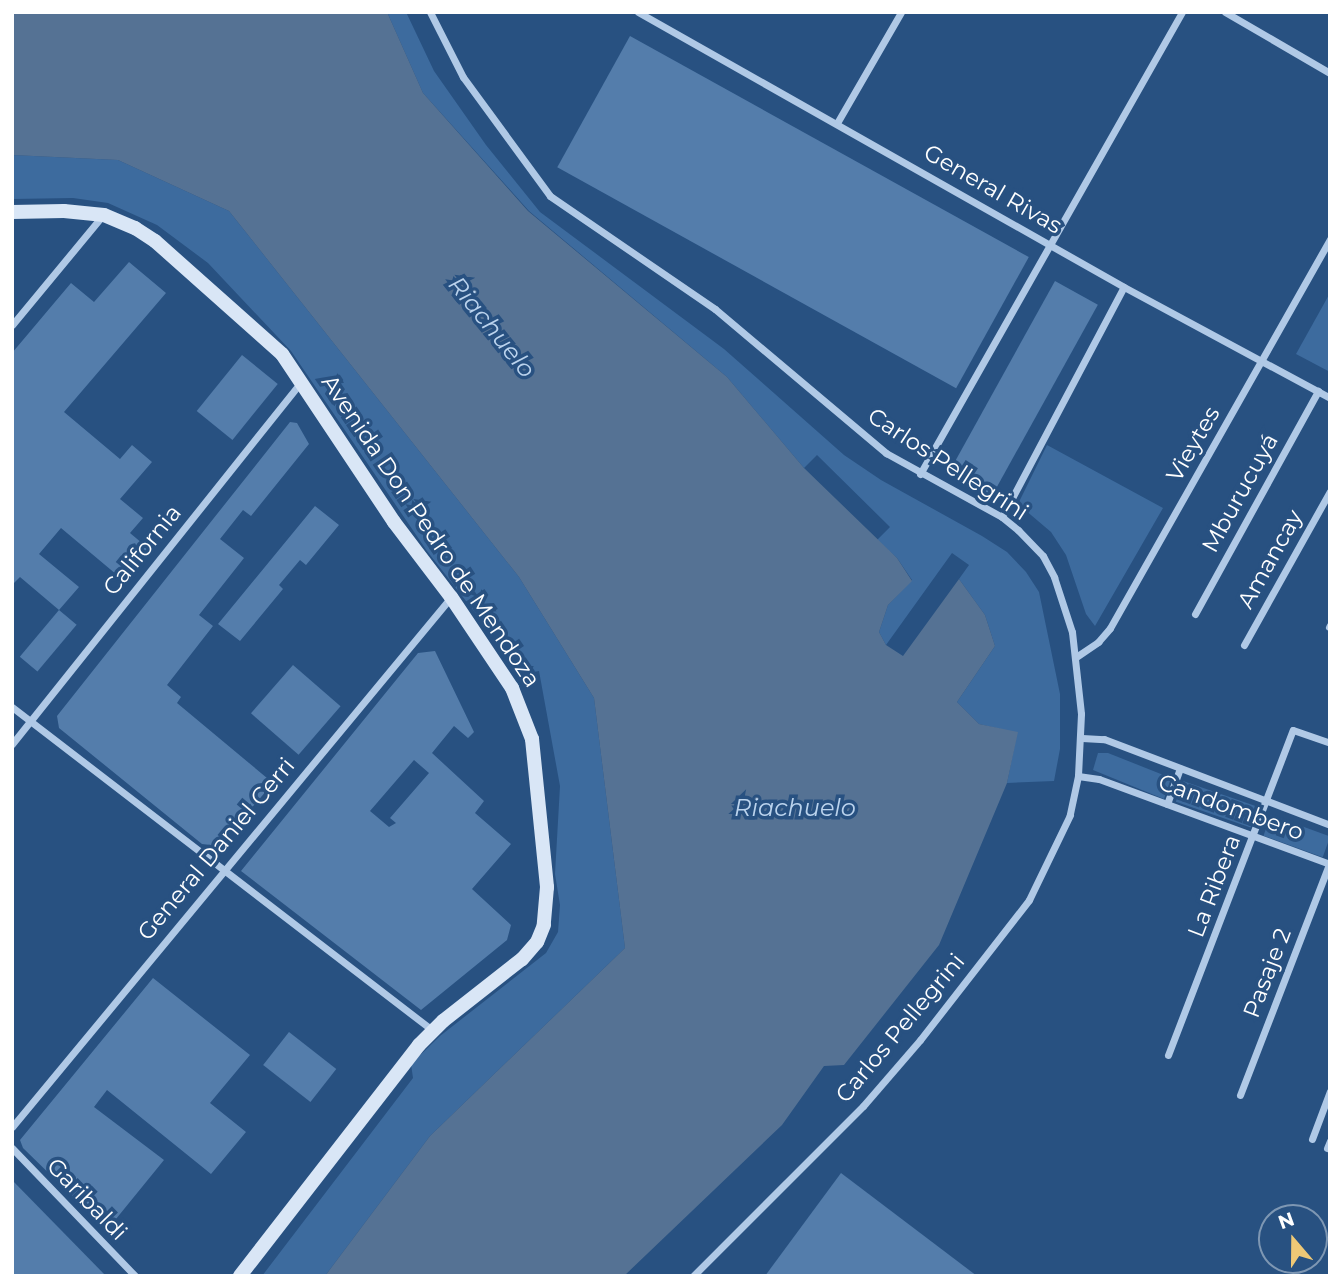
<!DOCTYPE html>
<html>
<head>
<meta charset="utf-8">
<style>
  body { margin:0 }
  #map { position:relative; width:1342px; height:1288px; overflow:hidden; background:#285181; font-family:Montserrat,sans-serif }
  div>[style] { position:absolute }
  .green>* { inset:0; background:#3d6b9e; transform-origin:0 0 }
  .water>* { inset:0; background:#557294 }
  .building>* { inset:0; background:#547dab; transform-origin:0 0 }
  .street>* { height:7px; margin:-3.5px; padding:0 3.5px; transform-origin:3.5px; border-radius:3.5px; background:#b0c9e6 }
  .secondary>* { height:14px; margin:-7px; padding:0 7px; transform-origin:7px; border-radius:7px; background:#d9e6f6 }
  span { translate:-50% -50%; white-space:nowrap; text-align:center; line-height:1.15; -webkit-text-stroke:7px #285181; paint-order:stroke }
  .street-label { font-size:23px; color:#fff }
  .water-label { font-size:24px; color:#bbd3ed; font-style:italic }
  .frame { position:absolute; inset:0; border:14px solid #fff; pointer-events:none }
  .north { position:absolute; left:1258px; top:1204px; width:70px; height:70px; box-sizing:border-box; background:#285181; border:2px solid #7e97b3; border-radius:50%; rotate:340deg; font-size:19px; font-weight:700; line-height:28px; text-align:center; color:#fff }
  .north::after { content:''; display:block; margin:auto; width:24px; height:32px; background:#eec876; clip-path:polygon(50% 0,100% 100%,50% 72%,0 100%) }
</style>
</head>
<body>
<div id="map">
  <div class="green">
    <div style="clip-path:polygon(387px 12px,406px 12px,434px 71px,486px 145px,540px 212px,724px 349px,844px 455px,881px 480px,982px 536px,1007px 552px,1026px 572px,1039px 592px,1060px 694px,1060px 749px,1054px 781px,1007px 783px,1017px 733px,979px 724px,957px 702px,995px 646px,985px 615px,959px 579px,969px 565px,952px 553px,886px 645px,879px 632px,888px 605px,912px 580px,897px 558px,877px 540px,890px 527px,817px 455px,804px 468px,727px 377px,529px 211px,423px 93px)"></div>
    <div style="clip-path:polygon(12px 155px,118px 160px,229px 211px,519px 577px,594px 698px,625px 948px,430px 1136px,325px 1276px,262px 1276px,413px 1078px,411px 1064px,440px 1036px,546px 953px,558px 932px,560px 905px,555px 874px,560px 786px,539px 671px,528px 673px,500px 627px,480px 619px,427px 551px,291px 351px,208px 263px,157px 225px,108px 203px,73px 198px,12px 199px)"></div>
    <div style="clip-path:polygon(1330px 293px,1330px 372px,1296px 354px)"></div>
    <div style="clip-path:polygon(1047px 445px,1163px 508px,1095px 626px,1086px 614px,1066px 555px,1051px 532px,1018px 504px)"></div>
    <div style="clip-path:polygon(1098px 753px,1108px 753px,1171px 778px,1164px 799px,1093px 770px)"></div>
    <div style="left:1183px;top:781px;width:79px;height:22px;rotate:19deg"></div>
    <div style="left:1271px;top:815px;width:63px;height:22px;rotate:20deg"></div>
  </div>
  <div class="water">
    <div style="clip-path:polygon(12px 12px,387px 12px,423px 93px,528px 211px,727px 377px,804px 468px,897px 558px,912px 581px,888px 605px,879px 632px,886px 645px,903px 656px,959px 579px,985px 615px,995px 646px,957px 702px,979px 724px,1018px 732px,1007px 783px,939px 945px,844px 1065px,824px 1066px,782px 1125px,624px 1276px,325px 1276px,430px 1136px,625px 948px,594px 698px,519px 577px,229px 211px,118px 160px,12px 155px)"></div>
  </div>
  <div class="building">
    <div style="left:630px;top:36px;width:456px;height:150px;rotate:29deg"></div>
    <div style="clip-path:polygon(129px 262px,166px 293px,64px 412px,120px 459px,132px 445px,152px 462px,120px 499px,143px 518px,130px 533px,149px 549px,123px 580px,61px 528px,39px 554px,79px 587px,59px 610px,20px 577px,12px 585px,12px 353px,71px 283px,94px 302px)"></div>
    <div style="left:1055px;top:281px;width:49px;height:218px;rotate:29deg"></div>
    <div style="left:242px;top:355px;width:46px;height:72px;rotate:39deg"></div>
    <div style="clip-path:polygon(290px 422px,297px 423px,309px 444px,251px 516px,243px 510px,220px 539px,244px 558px,199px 615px,213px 626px,167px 685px,181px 697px,177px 703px,273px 783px,219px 846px,202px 844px,59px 728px,57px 716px)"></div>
    <div style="clip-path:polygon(315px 506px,339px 525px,306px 565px,300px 560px,279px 585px,283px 589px,240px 641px,218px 624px)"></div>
    <div style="left:59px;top:610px;width:23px;height:61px;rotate:40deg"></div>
    <div style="clip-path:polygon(evenodd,435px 651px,474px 732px,468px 738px,454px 726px,432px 753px,484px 801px,475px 813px,511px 844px,472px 889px,511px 925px,507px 940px,421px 1010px,241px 871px,418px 653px,435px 651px,414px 760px,429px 773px,390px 818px,396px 823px,389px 827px,370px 811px,414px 760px)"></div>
    <div style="left:293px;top:665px;width:63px;height:64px;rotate:41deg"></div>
    <div style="clip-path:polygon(153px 978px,250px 1055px,210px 1103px,246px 1132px,211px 1174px,107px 1090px,94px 1107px,164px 1160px,107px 1230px,23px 1148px,20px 1140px)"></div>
    <div style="left:289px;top:1032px;width:60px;height:42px;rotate:38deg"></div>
    <div style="clip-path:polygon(841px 1173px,977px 1276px,765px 1276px)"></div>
    <div style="clip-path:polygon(12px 1180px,106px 1276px,12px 1276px)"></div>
  </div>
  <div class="street">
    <div style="left:430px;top:12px;width:73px;rotate:63.1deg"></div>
    <div style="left:463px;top:77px;width:147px;rotate:53.8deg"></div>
    <div style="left:550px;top:196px;width:200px;rotate:34.4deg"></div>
    <div style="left:715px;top:309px;width:224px;rotate:40.1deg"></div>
    <div style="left:886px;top:453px;width:132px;rotate:28.9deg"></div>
    <div style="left:1002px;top:517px;width:21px;rotate:39deg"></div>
    <div style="left:1018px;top:530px;width:36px;rotate:46deg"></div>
    <div style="left:1043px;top:556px;width:24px;rotate:62deg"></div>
    <div style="left:1054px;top:577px;width:58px;rotate:71.9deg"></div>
    <div style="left:1072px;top:632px;width:82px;rotate:83.7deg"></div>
    <div style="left:1081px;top:714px;width:62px;rotate:92.8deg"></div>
    <div style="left:1078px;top:776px;width:40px;rotate:102deg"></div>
    <div style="left:1070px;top:815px;width:94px;rotate:115.8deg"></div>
    <div style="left:1029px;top:900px;width:177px;rotate:127.9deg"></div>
    <div style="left:920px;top:1040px;width:87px;rotate:130.8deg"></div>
    <div style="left:863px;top:1106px;width:240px;rotate:135deg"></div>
    <div style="left:638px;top:12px;width:558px;rotate:29.5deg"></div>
    <div style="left:1124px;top:287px;width:234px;rotate:28.3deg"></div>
    <div style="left:1225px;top:12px;width:121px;rotate:30.2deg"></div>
    <div style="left:837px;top:123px;width:128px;rotate:-60deg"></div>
    <div style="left:12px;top:325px;width:143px;rotate:-50.4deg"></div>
    <div style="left:920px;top:474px;width:531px;rotate:-60.44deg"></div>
    <div style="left:1002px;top:517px;width:260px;rotate:-62.1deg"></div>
    <div style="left:1195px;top:614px;width:255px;rotate:-61.1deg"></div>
    <div style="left:1329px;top:627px;width:2px;rotate:-63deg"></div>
    <div style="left:1244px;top:645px;width:176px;rotate:-60.8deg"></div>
    <div style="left:1076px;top:657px;width:27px;rotate:-34deg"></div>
    <div style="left:1098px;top:642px;width:18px;rotate:-49deg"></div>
    <div style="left:1110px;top:628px;width:447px;rotate:-60.5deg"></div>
    <div style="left:12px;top:707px;width:530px;rotate:37.56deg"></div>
    <div style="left:1082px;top:738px;width:22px;rotate:3deg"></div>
    <div style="left:1104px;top:739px;width:242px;rotate:20.8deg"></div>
    <div style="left:12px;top:744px;width:465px;rotate:-51.4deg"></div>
    <div style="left:1078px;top:776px;width:21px;rotate:8deg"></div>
    <div style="left:1099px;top:779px;width:246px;rotate:20.2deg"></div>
    <div style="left:1167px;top:804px;width:38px;rotate:-70deg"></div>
    <div style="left:1168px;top:1055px;width:348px;rotate:-69deg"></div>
    <div style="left:1293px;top:730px;width:39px;rotate:19deg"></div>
    <div style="left:1240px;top:1095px;width:248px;rotate:-68.9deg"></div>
    <div style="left:12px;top:1127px;width:688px;rotate:-50.36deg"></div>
    <div style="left:1312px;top:1139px;width:51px;rotate:-69.4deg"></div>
    <div style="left:12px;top:1148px;width:178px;rotate:46.1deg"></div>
    <div style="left:1327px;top:1148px;width:8px;rotate:-67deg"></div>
  </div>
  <div class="secondary">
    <div style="left:12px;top:212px;width:52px;rotate:-1.1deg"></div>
    <div style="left:64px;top:211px;width:40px;rotate:5.7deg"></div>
    <div style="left:104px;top:215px;width:34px;rotate:23deg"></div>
    <div style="left:135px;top:228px;width:24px;rotate:33deg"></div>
    <div style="left:155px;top:241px;width:170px;rotate:41.7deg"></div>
    <div style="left:282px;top:354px;width:202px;rotate:56.3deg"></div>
    <div style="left:394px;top:522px;width:94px;rotate:52.8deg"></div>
    <div style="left:451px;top:597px;width:110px;rotate:56.2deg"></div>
    <div style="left:512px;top:688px;width:55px;rotate:68.6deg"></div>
    <div style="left:532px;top:739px;width:149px;rotate:84.2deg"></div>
    <div style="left:547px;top:887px;width:38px;rotate:95deg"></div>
    <div style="left:544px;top:925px;width:18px;rotate:112deg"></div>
    <div style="left:537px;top:942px;width:23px;rotate:131deg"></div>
    <div style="left:522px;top:959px;width:100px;rotate:141.9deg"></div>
    <div style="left:443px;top:1021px;width:34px;rotate:135deg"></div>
    <div style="left:419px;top:1045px;width:292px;rotate:127.8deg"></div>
  </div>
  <div class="street-label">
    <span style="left:993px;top:189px;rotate:30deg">General Rivas</span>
    <span style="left:1193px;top:444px;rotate:-60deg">Vieytes</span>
    <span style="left:948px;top:464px;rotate:33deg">Carlos Pellegrini</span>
    <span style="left:1240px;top:493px;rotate:-61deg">Mburucuyá</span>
    <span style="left:431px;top:531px;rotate:56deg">Avenida Don Pedro de Mendoza</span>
    <span style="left:142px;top:550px;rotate:-51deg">California</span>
    <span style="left:1270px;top:559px;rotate:-61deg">Amancay</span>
    <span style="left:1231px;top:807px;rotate:20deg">Candombero</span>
    <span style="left:216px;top:849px;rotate:-50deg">General Daniel Cerri</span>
    <span style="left:1214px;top:886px;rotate:-69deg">La Ribera</span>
    <span style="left:1267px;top:973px;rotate:-69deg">Pasaje 2</span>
    <span style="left:900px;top:1028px;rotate:-50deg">Carlos Pellegrini</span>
    <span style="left:87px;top:1199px;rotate:46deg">Garibaldi</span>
  </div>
  <div class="water-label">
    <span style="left:492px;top:327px;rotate:51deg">Riachuelo</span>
    <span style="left:795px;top:808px">Riachuelo</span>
  </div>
  <div class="frame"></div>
  <div class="north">N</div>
</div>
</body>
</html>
